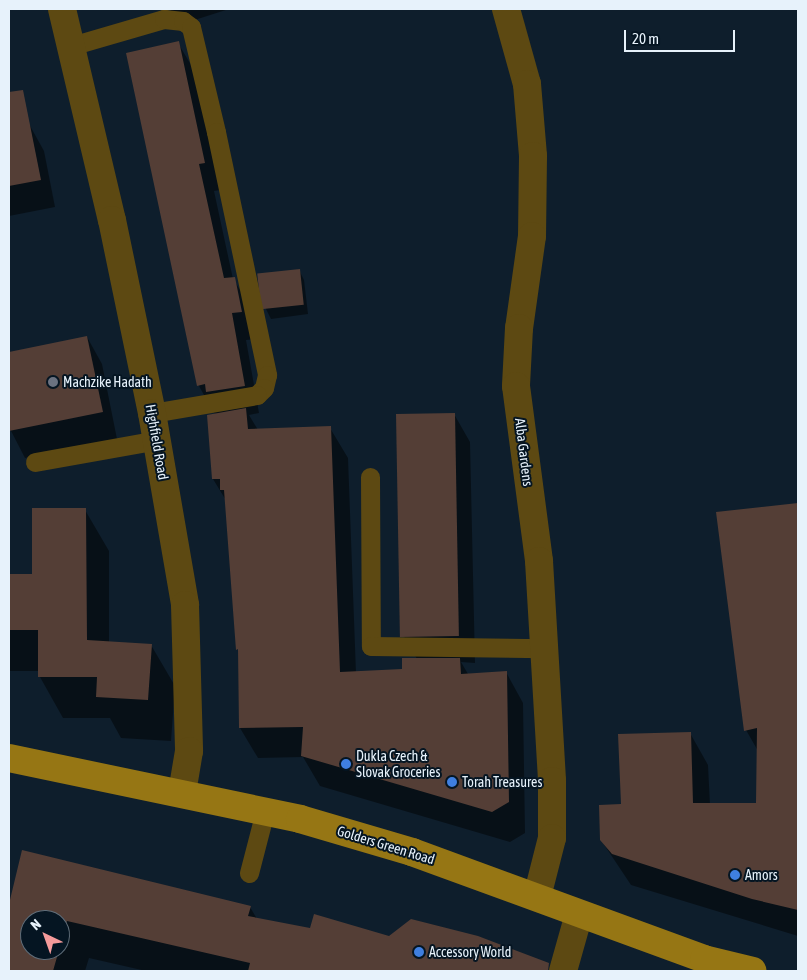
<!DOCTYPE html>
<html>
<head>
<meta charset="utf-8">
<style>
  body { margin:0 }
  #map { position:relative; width:807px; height:980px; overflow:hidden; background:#0e1e2c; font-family:"Asap Condensed",sans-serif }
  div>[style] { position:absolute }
  .shadow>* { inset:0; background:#0007 }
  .building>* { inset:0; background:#543e36; transform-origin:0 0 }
  .service>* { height:19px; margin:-9.5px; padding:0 9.5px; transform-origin:9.5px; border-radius:9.5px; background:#5d4912 }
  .minor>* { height:28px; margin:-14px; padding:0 14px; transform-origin:14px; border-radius:14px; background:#5d4912 }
  .tertiary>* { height:28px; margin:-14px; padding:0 14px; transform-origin:14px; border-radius:14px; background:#5d4912 }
  .primary>* { height:28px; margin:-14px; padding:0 14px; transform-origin:14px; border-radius:14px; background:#967614 }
  .dots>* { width:14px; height:14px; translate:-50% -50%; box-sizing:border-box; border:2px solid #051522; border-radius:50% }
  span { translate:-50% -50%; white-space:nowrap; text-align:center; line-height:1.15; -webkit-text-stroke:4px #051522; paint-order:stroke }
  .poi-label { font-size:14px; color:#e7f2fb }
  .left { translate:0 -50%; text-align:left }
  .street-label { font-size:14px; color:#e7f2fb }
  .frame { position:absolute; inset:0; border:10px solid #e7f2fb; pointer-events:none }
  .north { position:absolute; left:20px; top:910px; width:50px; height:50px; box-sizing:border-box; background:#051522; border:1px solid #5f6d79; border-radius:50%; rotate:318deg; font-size:14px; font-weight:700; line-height:20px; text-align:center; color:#e7f2fb }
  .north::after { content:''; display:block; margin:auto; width:18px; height:22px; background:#f59b9b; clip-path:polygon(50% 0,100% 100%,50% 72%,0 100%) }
  .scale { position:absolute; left:624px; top:30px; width:111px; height:22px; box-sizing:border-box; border:2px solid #e7f2fb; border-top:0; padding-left:6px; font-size:15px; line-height:18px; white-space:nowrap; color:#e7f2fb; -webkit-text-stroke:4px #051522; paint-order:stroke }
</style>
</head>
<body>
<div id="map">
  <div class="shadow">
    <div style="clip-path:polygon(170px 9px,229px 9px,179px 25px)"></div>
    <div style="clip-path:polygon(178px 43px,194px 70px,220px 190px,214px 191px,233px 279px,250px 305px,257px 339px,246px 340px,259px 413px,249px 415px,258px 430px,330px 428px,348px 458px,356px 673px,404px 670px,417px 659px,403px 635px,454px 414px,470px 442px,475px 663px,461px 662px,468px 674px,506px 672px,523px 703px,525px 833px,510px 842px,320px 786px,303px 757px,258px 758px,240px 728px,240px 654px,227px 502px,213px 479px,208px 416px,219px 414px,214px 413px,199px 386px)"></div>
    <div style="clip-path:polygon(29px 124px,44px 151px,55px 207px,9px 216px,9px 128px)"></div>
    <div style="clip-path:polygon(299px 270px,304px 280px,308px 314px,271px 319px,266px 309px,259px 275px)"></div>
    <div style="clip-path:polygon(87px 337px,102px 364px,117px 439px,25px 458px,9px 427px,9px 353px)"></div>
    <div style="clip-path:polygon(798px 504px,798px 936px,631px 885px,601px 840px,622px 806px,690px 733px,708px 765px,710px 805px,757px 804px,758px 751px,746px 730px,717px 513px)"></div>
    <div style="clip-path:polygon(85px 510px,109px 551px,109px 642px,151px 645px,175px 686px,171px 741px,121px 738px,110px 718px,63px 718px,40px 677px,40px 671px,9px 671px,9px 576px,33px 575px)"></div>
    <div style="clip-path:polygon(evenodd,23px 852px,250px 907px,257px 919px,311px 930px,519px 954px,530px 971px,146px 971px,89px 958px,85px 971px,9px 971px,9px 909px,23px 852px,30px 920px,60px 920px,60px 950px,30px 950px,30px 920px)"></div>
  </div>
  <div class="building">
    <div style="clip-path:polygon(179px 41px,205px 163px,199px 164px,224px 278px,235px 277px,242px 312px,232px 313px,245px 386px,206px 392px,205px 384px,197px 386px,126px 53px)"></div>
    <div style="clip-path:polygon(23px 90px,41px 180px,9px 186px,9px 92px)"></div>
    <div style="left:300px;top:269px;width:36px;height:43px;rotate:84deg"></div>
    <div style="clip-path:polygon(87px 336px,103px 412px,9px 431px,9px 352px)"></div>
    <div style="clip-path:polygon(246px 408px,248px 429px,331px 426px,340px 672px,402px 669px,402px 658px,460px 658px,461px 674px,507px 671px,509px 802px,492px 812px,301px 756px,303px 727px,239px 728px,238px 649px,236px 650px,224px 490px,220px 490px,220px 479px,212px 479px,207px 415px)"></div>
    <div style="left:455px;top:413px;width:223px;height:59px;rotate:89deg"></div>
    <div style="clip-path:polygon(798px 503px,798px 910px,752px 899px,612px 854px,600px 840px,599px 805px,621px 804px,618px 734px,691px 732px,693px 803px,756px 803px,757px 728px,744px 731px,716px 512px)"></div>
    <div style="clip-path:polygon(32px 508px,86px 508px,87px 640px,152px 644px,148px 700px,96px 697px,97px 677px,38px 677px,38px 630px,9px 630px,9px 574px,32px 574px)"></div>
    <div style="clip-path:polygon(22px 850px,251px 906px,248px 916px,310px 928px,314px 914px,389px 936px,411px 919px,478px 936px,549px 963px,548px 971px,248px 971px,250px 963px,67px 921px,60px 947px,60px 920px,30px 920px,30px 950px,59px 950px,53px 971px,9px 971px,9px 904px)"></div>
  </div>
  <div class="service">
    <div style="left:71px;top:46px;width:97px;rotate:-16.2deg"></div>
    <div style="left:164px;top:19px;width:19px;rotate:6deg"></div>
    <div style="left:183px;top:21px;width:10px;rotate:37deg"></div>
    <div style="left:191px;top:27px;width:108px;rotate:76.6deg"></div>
    <div style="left:216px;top:132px;width:248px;rotate:78.1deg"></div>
    <div style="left:267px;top:375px;width:13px;rotate:103deg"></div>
    <div style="left:264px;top:388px;width:10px;rotate:135deg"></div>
    <div style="left:257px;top:395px;width:107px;rotate:170.3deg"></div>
    <div style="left:35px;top:462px;width:124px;rotate:-10.2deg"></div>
    <div style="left:370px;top:477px;width:169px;rotate:89.7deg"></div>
    <div style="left:371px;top:646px;width:174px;rotate:0.7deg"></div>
    <div style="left:249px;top:873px;width:64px;rotate:-75.5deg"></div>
  </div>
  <div class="minor">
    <div style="left:62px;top:9px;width:217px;rotate:76.7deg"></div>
    <div style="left:112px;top:220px;width:197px;rotate:78.3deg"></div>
    <div style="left:152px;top:413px;width:195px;rotate:80.2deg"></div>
    <div style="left:185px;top:605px;width:146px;rotate:88.4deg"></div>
    <div style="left:189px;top:751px;width:43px;rotate:99.5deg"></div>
    <div style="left:506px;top:9px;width:78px;rotate:74.4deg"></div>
    <div style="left:527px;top:84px;width:72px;rotate:85.2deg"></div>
    <div style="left:533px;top:156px;width:80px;rotate:90.7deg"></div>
    <div style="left:532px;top:236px;width:93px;rotate:98deg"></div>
    <div style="left:519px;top:328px;width:58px;rotate:93deg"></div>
    <div style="left:516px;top:386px;width:177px;rotate:82.5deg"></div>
    <div style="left:539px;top:561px;width:220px;rotate:86.6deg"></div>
    <div style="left:552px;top:781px;width:57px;rotate:90deg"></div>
    <div style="left:552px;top:838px;width:61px;rotate:104.3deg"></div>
  </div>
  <div class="tertiary">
    <div style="left:563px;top:971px;width:59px;rotate:-74.3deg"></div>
  </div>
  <div class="primary">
    <div style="left:9px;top:758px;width:297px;rotate:11.8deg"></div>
    <div style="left:300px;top:819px;width:117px;rotate:16.4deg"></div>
    <div style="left:412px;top:852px;width:311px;rotate:20.1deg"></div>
    <div style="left:704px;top:959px;width:50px;rotate:13.8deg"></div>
  </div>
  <div class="dots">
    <div style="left:53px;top:382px;background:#6b7280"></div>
    <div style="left:346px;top:764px;background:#3f7fe0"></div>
    <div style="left:452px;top:782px;background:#3f7fe0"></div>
    <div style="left:735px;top:875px;background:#3f7fe0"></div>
    <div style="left:419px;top:952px;background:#3f7fe0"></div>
  </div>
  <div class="poi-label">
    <span class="left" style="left:63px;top:382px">Machzike Hadath</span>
    <span class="left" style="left:356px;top:764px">Dukla Czech &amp;<br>Slovak Groceries</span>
    <span class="left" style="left:462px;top:782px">Torah Treasures</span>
    <span class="left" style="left:745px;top:875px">Amors</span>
    <span class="left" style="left:429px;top:952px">Accessory World</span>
  </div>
  <div class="street-label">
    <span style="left:157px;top:442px;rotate:80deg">Highfield Road</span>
    <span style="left:524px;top:452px;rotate:83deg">Alba Gardens</span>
    <span style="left:386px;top:845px;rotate:17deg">Golders Green Road</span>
  </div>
  <div class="frame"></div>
  <div class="north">N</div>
  <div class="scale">20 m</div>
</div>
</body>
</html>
